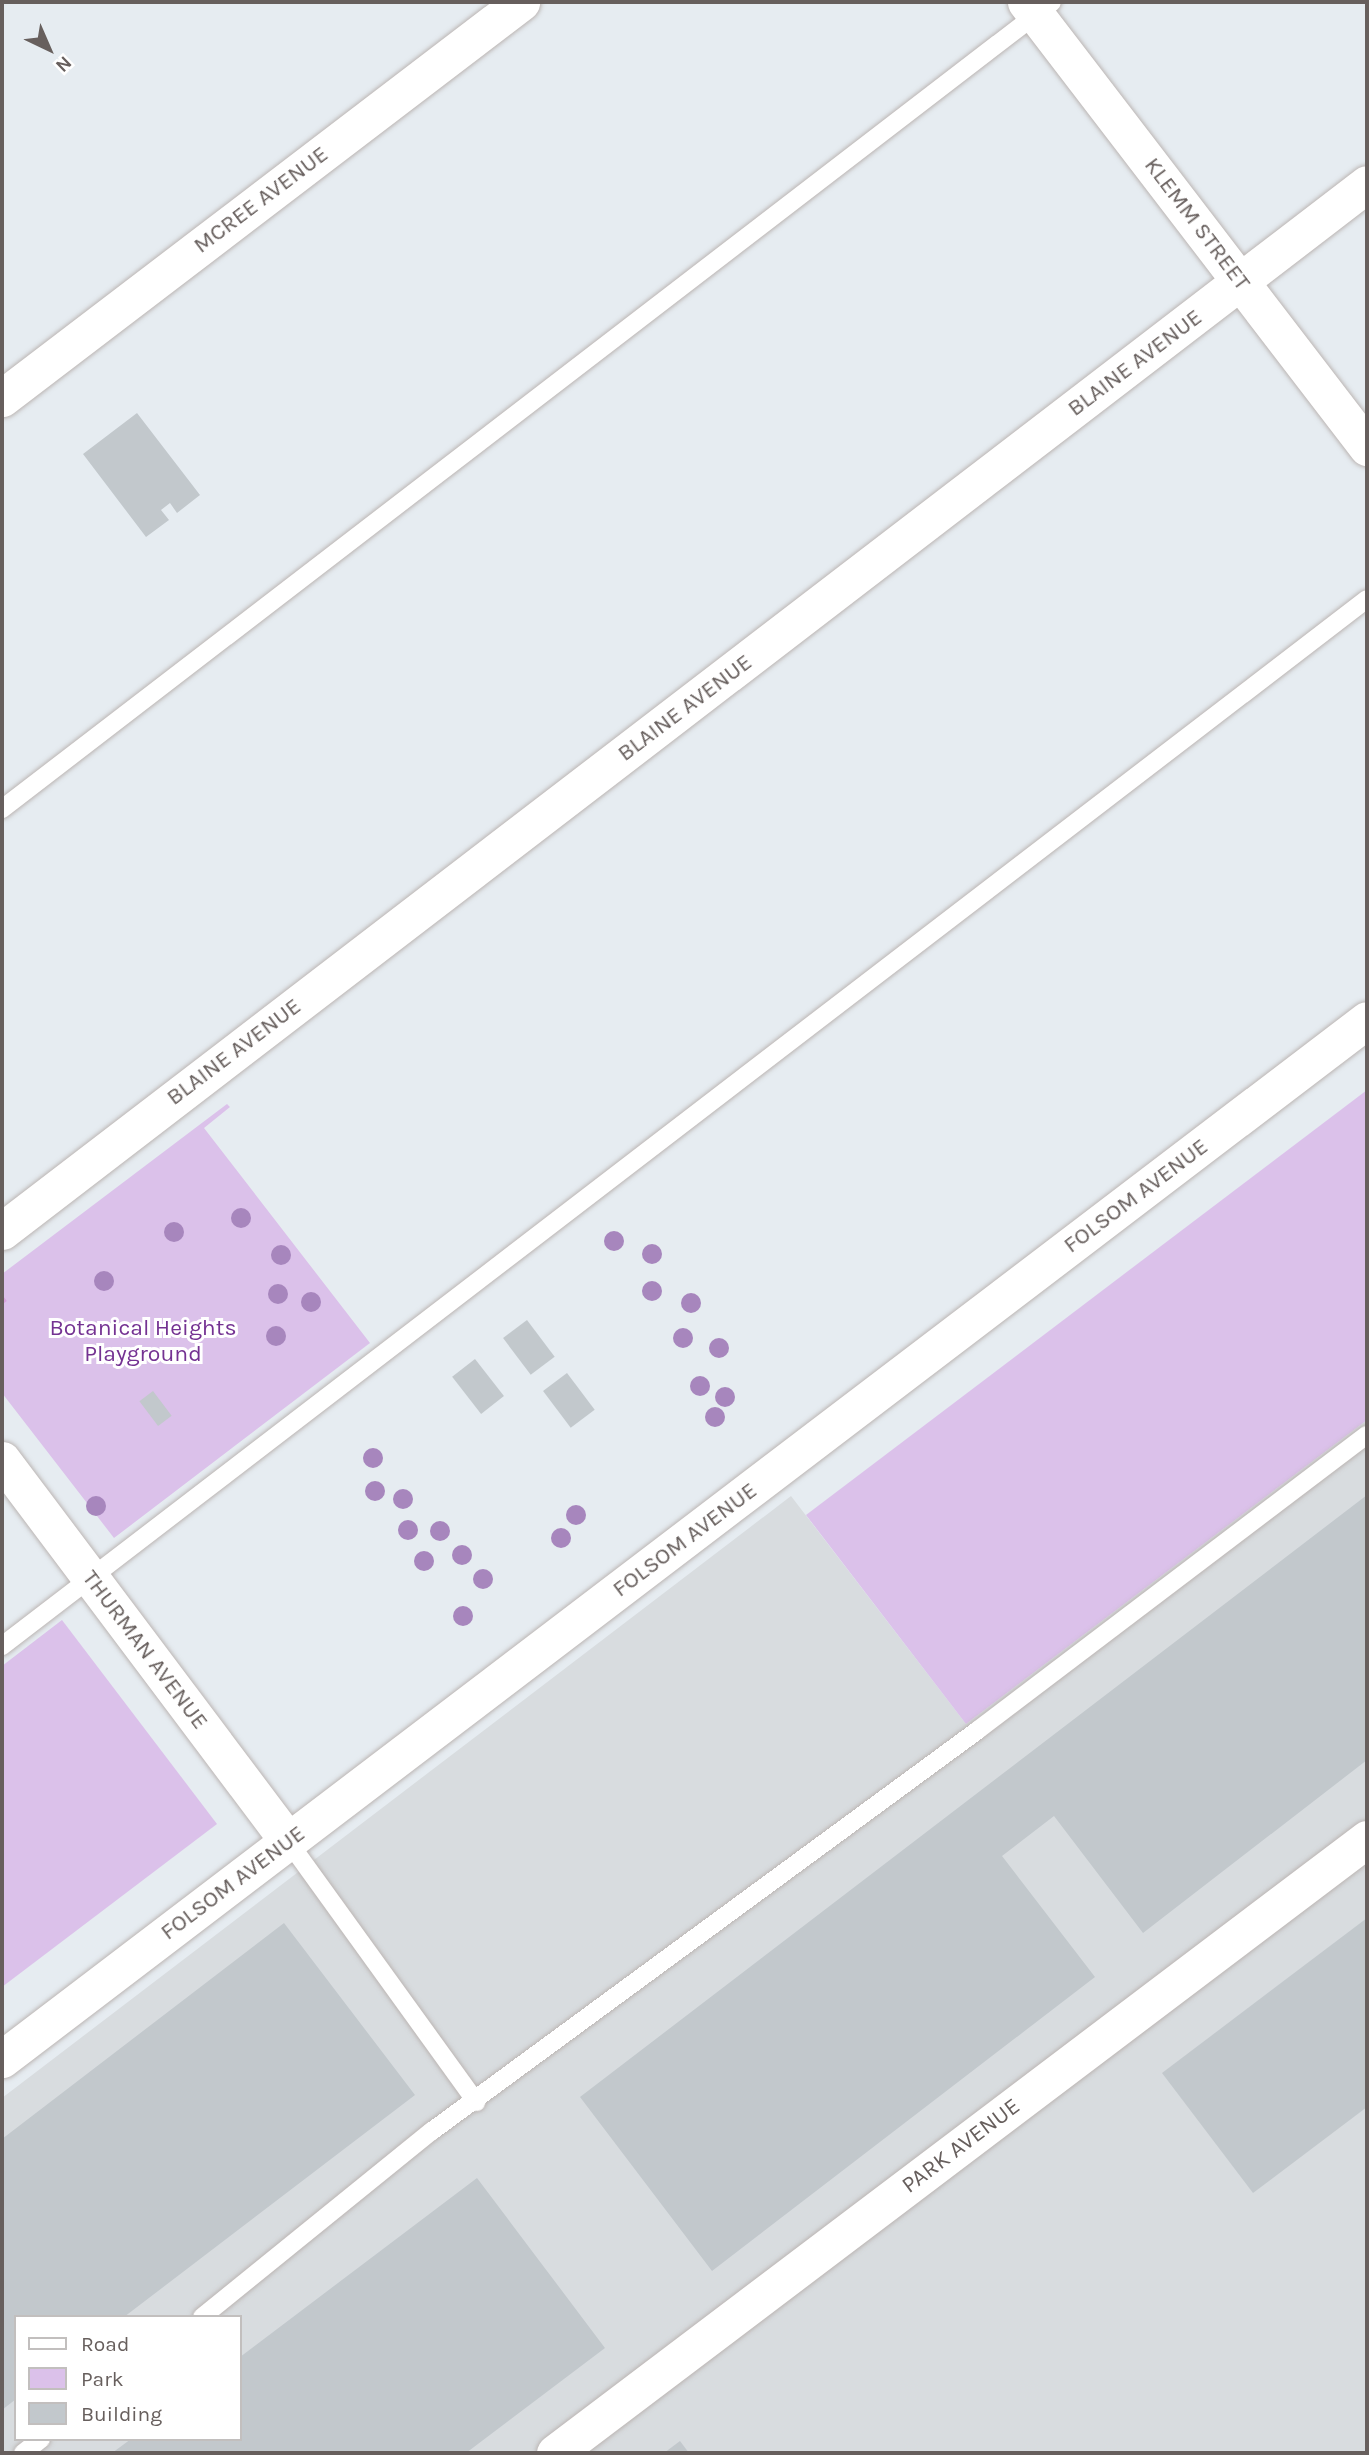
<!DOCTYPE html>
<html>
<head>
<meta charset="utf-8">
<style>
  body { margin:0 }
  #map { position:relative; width:1369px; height:2455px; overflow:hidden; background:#e6ecf1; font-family:Karla,sans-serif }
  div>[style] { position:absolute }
  .industrial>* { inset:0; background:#d8dcdf }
  .green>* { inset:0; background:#dbc1ea }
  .building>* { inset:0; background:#c2c8cc; transform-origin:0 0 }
  .path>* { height:4.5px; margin-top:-2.25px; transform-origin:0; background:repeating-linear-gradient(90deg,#d7a3dd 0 7px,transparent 0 10.5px) }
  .roads { filter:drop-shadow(0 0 2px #bbb5b3) drop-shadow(0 0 2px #bbb5b3) }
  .service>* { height:18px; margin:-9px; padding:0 9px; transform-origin:9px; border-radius:9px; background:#fff }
  .minor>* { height:37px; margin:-18.5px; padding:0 18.5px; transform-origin:18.5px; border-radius:18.5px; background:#fff }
  .trees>* { width:20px; height:20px; margin:-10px; border-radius:50%; background:#a786bd }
  span { translate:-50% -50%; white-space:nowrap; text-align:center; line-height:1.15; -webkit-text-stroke:6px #fff; paint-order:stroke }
  .street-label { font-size:23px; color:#675f5d }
  .park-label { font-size:23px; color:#743292 }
  .frame { position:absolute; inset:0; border:4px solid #675f5d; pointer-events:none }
  .legend { position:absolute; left:14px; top:2315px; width:228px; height:126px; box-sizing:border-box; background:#fff; border:2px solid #c2bfbe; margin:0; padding:9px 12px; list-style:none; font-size:21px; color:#675f5d }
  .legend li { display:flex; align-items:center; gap:14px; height:35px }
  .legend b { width:35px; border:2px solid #c2bfbe }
  .north { position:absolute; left:14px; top:14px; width:70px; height:70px; -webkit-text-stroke:5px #fff; paint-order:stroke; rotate:136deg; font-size:19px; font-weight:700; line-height:28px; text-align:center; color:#675f5d }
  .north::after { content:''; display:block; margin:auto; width:24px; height:32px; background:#675f5d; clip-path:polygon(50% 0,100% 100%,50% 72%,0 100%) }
</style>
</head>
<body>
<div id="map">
  <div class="industrial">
    <div style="clip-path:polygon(evenodd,1367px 1420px,1367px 2453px,2px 2453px,2px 2098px,791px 1496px,966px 1724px,1367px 1420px,16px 2317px,240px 2317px,240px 2439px,16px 2439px,16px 2317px)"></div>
  </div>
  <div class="green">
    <div style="clip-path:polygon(1367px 1090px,1367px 1420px,966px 1724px,806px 1515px)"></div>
    <div style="clip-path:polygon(227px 1104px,230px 1107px,204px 1128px,370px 1343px,114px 1538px,2px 1393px,2px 1274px)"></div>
    <div style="clip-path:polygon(62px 1620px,217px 1824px,2px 1987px,2px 1666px)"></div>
  </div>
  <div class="building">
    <div style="clip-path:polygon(137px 413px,200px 495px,177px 513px,170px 503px,161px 510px,169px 520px,146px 537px,83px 454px)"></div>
    <div style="left:527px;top:1320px;width:46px;height:30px;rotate:53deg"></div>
    <div style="left:475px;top:1359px;width:47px;height:29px;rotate:52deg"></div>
    <div style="left:567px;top:1373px;width:46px;height:30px;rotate:53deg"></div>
    <div style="left:153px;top:1391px;width:31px;height:17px;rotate:53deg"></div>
    <div style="clip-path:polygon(1367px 1495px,1367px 1760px,1143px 1933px,1054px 1816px,1002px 1856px,1095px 1977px,712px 2271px,580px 2097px)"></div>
    <div style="clip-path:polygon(1367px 1918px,1367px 2107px,1253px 2193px,1162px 2073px)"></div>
    <div style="clip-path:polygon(284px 1923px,415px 2095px,124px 2317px,16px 2317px,16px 2399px,2px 2410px,2px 2139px)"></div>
    <div style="clip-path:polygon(477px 2178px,605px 2348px,466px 2453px,112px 2453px,131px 2439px,240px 2439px,240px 2357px)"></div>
    <div style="clip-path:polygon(680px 2441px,689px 2453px,664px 2453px)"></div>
  </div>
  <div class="path">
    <div style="left:2px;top:1298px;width:5px;rotate:53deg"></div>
  </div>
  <div class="roads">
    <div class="service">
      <div style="left:2px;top:809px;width:1324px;rotate:-37.54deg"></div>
      <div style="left:2px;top:1646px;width:1720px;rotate:-37.49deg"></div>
      <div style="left:288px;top:1841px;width:322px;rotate:54.2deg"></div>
      <div style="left:202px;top:2317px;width:296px;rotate:-39deg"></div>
      <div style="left:432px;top:2131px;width:677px;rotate:-36.29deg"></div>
      <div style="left:978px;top:1730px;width:488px;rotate:-37.2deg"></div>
      <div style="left:23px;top:2453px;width:23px;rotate:-38deg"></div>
    </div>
    <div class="minor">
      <div style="left:1026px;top:2px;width:561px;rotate:52.54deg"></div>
      <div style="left:2px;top:398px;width:653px;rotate:-37.34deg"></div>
      <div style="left:2px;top:1231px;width:1720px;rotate:-37.49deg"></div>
      <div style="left:2px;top:1460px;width:476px;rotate:53.1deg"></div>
      <div style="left:2px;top:2059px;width:1715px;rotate:-37.28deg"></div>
      <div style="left:555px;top:2453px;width:1018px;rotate:-37.1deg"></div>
    </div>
  </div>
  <div class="trees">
    <div style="left:241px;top:1218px"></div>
    <div style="left:174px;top:1232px"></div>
    <div style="left:614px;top:1241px"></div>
    <div style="left:652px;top:1254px"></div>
    <div style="left:281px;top:1255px"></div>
    <div style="left:104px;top:1281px"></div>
    <div style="left:652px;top:1291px"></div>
    <div style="left:278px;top:1294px"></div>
    <div style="left:311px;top:1302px"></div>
    <div style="left:691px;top:1303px"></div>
    <div style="left:276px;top:1336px"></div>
    <div style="left:683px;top:1338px"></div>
    <div style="left:719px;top:1348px"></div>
    <div style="left:700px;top:1386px"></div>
    <div style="left:725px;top:1397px"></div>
    <div style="left:715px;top:1417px"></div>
    <div style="left:373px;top:1458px"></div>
    <div style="left:375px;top:1491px"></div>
    <div style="left:403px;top:1499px"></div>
    <div style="left:96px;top:1506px"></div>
    <div style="left:576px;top:1515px"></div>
    <div style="left:408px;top:1530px"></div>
    <div style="left:440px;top:1531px"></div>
    <div style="left:561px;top:1538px"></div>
    <div style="left:462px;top:1555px"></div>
    <div style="left:424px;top:1561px"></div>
    <div style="left:483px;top:1579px"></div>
    <div style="left:463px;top:1616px"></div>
  </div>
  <div class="street-label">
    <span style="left:261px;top:200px;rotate:-37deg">MCREE AVENUE</span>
    <span style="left:1197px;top:224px;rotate:53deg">KLEMM STREET</span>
    <span style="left:1135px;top:363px;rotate:-37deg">BLAINE AVENUE</span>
    <span style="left:685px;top:708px;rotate:-37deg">BLAINE AVENUE</span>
    <span style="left:234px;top:1052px;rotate:-37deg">BLAINE AVENUE</span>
    <span style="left:1136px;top:1196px;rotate:-37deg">FOLSOM AVENUE</span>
    <span style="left:685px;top:1540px;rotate:-37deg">FOLSOM AVENUE</span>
    <span style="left:145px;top:1650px;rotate:53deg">THURMAN AVENUE</span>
    <span style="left:233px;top:1883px;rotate:-37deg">FOLSOM AVENUE</span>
    <span style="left:961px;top:2146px;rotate:-37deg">PARK AVENUE</span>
  </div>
  <div class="park-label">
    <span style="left:143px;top:1341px">Botanical Heights<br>Playground</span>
  </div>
  <div class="frame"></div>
  <ul class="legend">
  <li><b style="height:9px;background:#fff"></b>Road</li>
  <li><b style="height:19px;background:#dbc1ea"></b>Park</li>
  <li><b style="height:19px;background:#c2c8cc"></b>Building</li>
  </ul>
  <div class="north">N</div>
</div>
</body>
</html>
